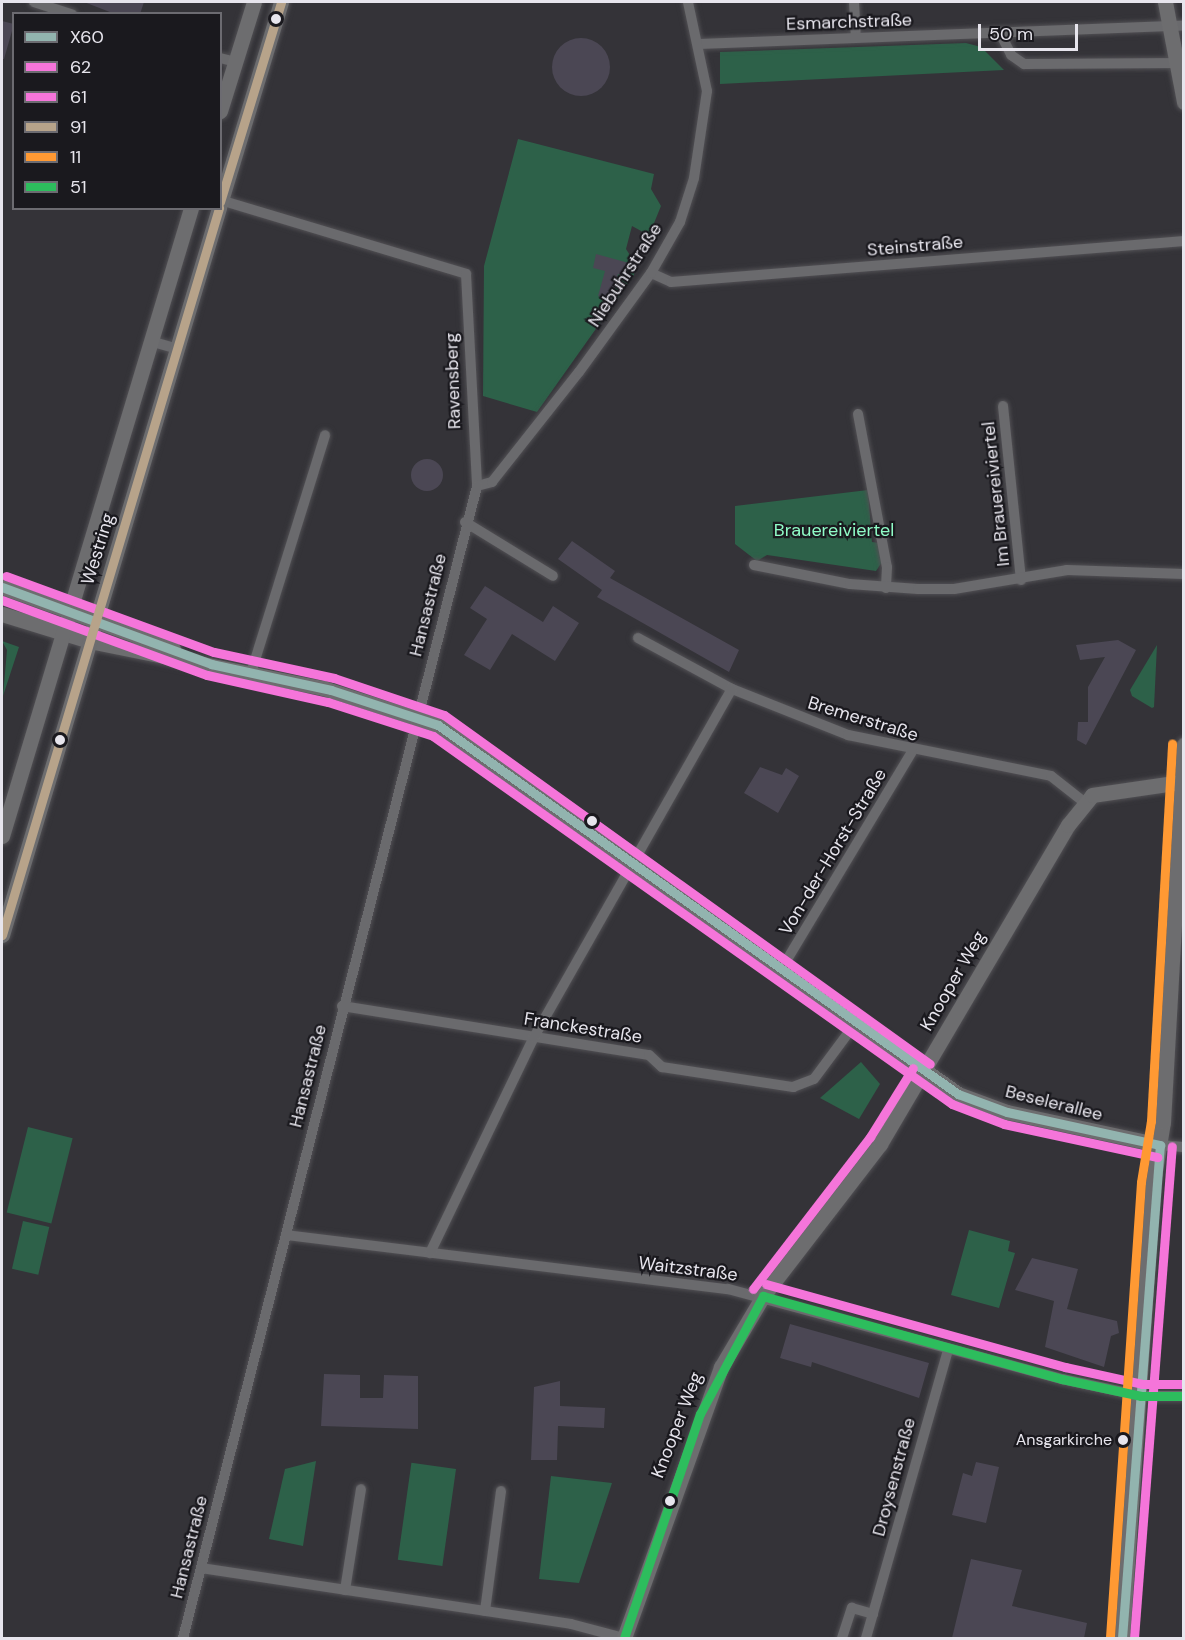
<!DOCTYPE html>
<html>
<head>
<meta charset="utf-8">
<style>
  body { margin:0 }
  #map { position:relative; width:1185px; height:1640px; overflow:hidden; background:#343338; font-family:"DM Sans",sans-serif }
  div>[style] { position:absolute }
  .green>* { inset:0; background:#2d6149; transform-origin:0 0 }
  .building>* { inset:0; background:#4b4754 }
  .round { border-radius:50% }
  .roads { filter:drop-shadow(0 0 2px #515054) drop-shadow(0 0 2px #515054) }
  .street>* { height:10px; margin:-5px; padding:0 5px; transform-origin:5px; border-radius:5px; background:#6a6a6d }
  .secondary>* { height:15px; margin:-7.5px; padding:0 7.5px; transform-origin:7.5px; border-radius:7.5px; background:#6d6d6f }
  .bus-1>* { height:9px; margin:-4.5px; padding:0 4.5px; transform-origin:4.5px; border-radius:4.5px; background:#92b4af }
  .bus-2>* { height:9px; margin:-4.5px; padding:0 4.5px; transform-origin:4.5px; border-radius:4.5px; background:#f575da }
  .bus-3>* { height:9px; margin:-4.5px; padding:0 4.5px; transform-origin:4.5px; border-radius:4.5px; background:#f575da }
  .bus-4>* { height:9px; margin:-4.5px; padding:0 4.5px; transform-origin:4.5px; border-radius:4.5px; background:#b7a38a }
  .bus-5>* { height:9px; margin:-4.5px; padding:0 4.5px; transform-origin:4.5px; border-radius:4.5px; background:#f93 }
  .bus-6>* { height:9px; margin:-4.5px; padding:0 4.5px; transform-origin:4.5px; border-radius:4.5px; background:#2dbd5d }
  .dots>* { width:16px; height:16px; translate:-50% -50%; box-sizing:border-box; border:3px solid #1a191e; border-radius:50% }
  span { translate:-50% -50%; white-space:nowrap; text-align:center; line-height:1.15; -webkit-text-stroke:4.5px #1a191e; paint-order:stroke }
  .bus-label { font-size:16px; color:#e7e5ed }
  .right { translate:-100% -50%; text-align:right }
  .street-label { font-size:18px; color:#e7e5ed }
  .park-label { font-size:18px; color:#90fcc7 }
  .frame { position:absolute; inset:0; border:3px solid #e7e5ed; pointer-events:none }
  .legend { position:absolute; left:12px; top:12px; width:210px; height:198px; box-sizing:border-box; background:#1a191e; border:2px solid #6c6b71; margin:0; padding:8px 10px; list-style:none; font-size:18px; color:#e7e5ed }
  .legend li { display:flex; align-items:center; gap:12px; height:30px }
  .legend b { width:30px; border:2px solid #6c6b71 }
  .scale { position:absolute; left:978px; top:24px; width:100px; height:27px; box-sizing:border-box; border:3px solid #e7e5ed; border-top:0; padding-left:8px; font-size:18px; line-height:21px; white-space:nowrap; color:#e7e5ed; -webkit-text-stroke:4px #1a191e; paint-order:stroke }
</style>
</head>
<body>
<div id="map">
  <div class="green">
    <div style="clip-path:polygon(966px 43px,981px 47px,1004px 70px,720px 84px,720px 52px)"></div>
    <div style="clip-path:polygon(518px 139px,654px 174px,651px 189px,661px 206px,652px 228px,655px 242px,647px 248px,641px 244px,643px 232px,632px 226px,626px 249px,635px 263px,634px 275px,537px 412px,483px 396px,484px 266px)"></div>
    <div style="clip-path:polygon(868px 490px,872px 542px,879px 543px,882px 562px,876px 571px,767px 555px,757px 561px,735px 544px,735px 506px)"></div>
    <div style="clip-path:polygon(2px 641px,19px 647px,3px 696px,7px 650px)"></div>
    <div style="clip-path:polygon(1157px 645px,1154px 707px,1152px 708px,1132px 696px,1130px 690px)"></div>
    <div style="clip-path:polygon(861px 1062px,880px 1084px,859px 1119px,820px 1098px)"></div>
    <div style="left:28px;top:1127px;width:46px;height:88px;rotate:14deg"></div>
    <div style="left:23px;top:1221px;width:27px;height:49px;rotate:13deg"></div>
    <div style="clip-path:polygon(969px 1230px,1010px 1241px,1008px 1251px,1015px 1253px,999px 1308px,951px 1295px)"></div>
    <div style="clip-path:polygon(316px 1461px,303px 1546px,269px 1539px,285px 1469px)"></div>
    <div style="left:456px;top:1469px;width:98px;height:45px;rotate:98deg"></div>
    <div style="clip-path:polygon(551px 1476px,612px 1483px,579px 1583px,539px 1579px)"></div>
  </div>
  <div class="building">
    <div style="clip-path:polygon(84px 2px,144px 2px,140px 14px,115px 14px)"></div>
    <div style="clip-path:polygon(2px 21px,14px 24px,4px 59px,2px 59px)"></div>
    <div class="round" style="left:552px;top:38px;width:58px;height:58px"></div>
    <div style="clip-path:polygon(596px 254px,629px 263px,625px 277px,618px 274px,612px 300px,598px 296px,605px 271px,593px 268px)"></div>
    <div class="round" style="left:411px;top:459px;width:32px;height:32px"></div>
    <div style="clip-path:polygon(572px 541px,615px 571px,610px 578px,739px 650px,729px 672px,597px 597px,602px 590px,558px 559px)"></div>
    <div style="clip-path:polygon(485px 586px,543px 622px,553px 606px,579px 623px,555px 661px,512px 634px,490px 670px,464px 655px,487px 619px,470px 608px)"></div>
    <div style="clip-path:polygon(1118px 640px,1136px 650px,1086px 745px,1077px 740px,1078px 722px,1088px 722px,1088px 687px,1105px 657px,1080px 660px,1076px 645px)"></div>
    <div style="clip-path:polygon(760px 767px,782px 775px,786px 768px,799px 776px,778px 813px,744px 793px)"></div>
    <div style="clip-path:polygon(1032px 1258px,1078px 1269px,1067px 1309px,1117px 1321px,1119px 1333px,1111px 1336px,1104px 1367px,1045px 1347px,1054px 1301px,1015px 1290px)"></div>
    <div style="clip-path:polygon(790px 1324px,929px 1363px,919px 1398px,812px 1362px,811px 1367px,780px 1358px)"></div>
    <div style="clip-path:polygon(324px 1374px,360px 1375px,360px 1398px,383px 1398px,384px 1375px,418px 1376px,418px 1429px,321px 1426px)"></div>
    <div style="clip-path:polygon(560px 1381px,560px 1406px,605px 1408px,604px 1428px,558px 1426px,557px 1460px,531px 1460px,534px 1387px)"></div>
    <div style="clip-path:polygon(976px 1462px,999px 1467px,986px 1523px,952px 1515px,963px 1473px,972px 1476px)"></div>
    <div style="clip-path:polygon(971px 1559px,1022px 1570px,1012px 1606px,1087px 1623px,1084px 1638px,952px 1638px)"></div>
  </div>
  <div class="roads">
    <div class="street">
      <div style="left:34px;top:2px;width:40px;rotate:18deg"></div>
      <div style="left:854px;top:2px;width:36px;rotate:87deg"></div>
      <div style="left:1000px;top:33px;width:25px;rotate:63deg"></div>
      <div style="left:1011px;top:55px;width:16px;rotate:35deg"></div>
      <div style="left:1024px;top:64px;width:159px;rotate:-0.4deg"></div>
      <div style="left:699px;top:44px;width:485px;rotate:-2.2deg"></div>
      <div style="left:220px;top:58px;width:16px;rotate:14deg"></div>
      <div style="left:220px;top:200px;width:257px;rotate:16.7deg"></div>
      <div style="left:466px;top:274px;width:212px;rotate:87deg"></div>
      <div style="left:651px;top:273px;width:22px;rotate:24deg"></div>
      <div style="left:671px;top:282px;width:515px;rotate:-4.57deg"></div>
      <div style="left:150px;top:341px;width:29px;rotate:16deg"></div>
      <div style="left:1003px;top:406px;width:175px;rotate:84.1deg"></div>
      <div style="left:858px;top:414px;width:156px;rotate:79.3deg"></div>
      <div style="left:887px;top:567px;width:21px;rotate:93deg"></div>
      <div style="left:477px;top:486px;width:16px;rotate:-15deg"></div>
      <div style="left:492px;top:482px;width:140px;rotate:-51.7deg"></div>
      <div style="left:579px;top:372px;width:122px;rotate:-54deg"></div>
      <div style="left:651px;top:273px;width:59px;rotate:-60.4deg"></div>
      <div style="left:680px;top:222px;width:46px;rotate:-72.3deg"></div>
      <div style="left:694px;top:178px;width:88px;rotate:-81.5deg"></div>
      <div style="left:707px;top:91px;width:91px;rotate:-102.1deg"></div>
      <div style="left:465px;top:522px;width:103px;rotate:31.5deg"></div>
      <div style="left:754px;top:565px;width:98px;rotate:11.2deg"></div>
      <div style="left:850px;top:584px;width:68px;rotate:4.2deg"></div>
      <div style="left:918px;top:589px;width:36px"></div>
      <div style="left:954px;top:589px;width:115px;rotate:-9.5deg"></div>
      <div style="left:1067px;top:570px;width:117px;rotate:2deg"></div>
      <div style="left:638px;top:638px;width:107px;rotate:28.5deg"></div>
      <div style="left:732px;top:689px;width:125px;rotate:21.6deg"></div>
      <div style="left:848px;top:735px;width:207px;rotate:11.4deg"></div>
      <div style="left:1051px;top:776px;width:42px;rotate:38.2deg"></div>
      <div style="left:251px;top:673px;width:249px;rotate:-72.7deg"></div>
      <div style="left:782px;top:968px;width:252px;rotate:-59deg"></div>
      <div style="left:342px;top:1006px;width:311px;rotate:9.1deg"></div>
      <div style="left:649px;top:1055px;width:18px;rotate:43deg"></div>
      <div style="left:662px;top:1067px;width:133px;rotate:8.7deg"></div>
      <div style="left:793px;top:1087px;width:22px;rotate:-21deg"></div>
      <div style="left:814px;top:1079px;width:72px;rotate:-53.4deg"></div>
      <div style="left:1160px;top:1145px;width:24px;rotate:5deg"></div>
      <div style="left:286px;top:1235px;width:445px;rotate:7deg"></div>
      <div style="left:728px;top:1289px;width:346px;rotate:15.1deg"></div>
      <div style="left:1062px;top:1379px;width:81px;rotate:12.1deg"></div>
      <div style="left:1141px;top:1396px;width:43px"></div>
      <div style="left:430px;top:1253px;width:240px;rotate:-64.3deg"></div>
      <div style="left:534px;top:1037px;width:400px;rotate:-60.4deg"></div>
      <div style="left:201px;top:1568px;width:374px;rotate:8.6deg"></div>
      <div style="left:571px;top:1624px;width:55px;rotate:14.8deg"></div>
      <div style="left:345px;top:1590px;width:102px;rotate:-81deg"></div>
      <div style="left:485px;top:1611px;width:121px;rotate:-82.4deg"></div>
      <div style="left:183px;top:1638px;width:1189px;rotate:-75.68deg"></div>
      <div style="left:842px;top:1638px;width:32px;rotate:-72deg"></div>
      <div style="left:852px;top:1608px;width:22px;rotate:16deg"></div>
      <div style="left:866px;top:1638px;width:299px;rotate:-74.1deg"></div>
    </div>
    <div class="secondary">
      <div style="left:1165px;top:2px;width:102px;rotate:79.2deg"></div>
      <div style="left:220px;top:111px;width:114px;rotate:-72.7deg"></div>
      <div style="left:220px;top:204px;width:211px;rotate:-73.2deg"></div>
      <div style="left:2px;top:587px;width:182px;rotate:19.9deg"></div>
      <div style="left:2px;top:614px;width:91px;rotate:17.2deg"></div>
      <div style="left:89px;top:641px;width:239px;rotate:11.4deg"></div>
      <div style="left:323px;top:688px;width:121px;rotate:17.8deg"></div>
      <div style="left:438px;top:725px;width:638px;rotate:35.36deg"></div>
      <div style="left:958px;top:1094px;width:52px;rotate:20.2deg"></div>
      <div style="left:1007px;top:1112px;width:157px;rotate:12.2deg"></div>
      <div style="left:2px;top:836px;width:656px;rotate:-73.25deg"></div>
      <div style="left:2px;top:935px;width:759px;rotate:-73.38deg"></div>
      <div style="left:624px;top:1638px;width:288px;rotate:-70.3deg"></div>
      <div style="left:721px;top:1367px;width:82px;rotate:-59.4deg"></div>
      <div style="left:763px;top:1296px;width:192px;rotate:-52.4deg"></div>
      <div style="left:880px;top:1144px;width:370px;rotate:-59.5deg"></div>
      <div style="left:1068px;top:825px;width:38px;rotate:-51deg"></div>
      <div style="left:1092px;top:795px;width:90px;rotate:-8.3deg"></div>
      <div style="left:1122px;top:1638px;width:456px;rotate:-86.1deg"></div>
      <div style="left:1153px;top:1183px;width:62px;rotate:-80.7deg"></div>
      <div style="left:1163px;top:1122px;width:378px;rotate:-86.8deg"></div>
    </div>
  </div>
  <div class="bus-1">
    <div style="left:2px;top:587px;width:223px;rotate:20.2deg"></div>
    <div style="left:211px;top:664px;width:123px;rotate:12.2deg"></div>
    <div style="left:331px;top:690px;width:113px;rotate:18.1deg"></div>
    <div style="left:438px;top:725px;width:638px;rotate:35.36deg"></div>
    <div style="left:958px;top:1094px;width:52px;rotate:20.2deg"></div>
    <div style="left:1007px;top:1112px;width:157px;rotate:12.2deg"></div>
    <div style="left:1122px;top:1638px;width:494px;rotate:-85.6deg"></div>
  </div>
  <div class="bus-2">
    <div style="left:2px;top:600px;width:218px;rotate:20.1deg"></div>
    <div style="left:207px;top:675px;width:124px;rotate:12.6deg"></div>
    <div style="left:328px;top:702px;width:110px;rotate:17.9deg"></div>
    <div style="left:433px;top:736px;width:636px;rotate:35.34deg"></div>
    <div style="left:952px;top:1104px;width:56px;rotate:21deg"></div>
    <div style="left:1004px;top:1124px;width:157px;rotate:12.2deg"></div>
    <div style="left:1134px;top:1638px;width:493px;rotate:-85.6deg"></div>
  </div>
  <div class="bus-3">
    <div style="left:6px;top:576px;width:221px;rotate:20.1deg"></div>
    <div style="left:214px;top:652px;width:123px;rotate:12.2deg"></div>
    <div style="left:334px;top:678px;width:116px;rotate:18.6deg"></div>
    <div style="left:444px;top:715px;width:598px;rotate:35.68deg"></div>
    <div style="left:766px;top:1284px;width:310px;rotate:15.5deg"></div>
    <div style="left:1065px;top:1367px;width:79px;rotate:12.4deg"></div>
    <div style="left:1142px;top:1384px;width:42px"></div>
    <div style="left:753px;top:1289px;width:192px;rotate:-52.4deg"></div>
    <div style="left:870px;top:1137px;width:81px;rotate:-58.1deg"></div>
  </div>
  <div class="bus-4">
    <div style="left:220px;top:202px;width:209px;rotate:-73deg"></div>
    <div style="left:2px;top:935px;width:759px;rotate:-73.38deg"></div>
  </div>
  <div class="bus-5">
    <div style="left:1110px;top:1637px;width:456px;rotate:-86.1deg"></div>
    <div style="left:1141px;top:1182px;width:62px;rotate:-80.7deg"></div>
    <div style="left:1151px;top:1121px;width:378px;rotate:-86.8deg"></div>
  </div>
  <div class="bus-6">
    <div style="left:763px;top:1296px;width:310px;rotate:15.5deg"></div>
    <div style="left:1062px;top:1379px;width:81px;rotate:12.1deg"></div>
    <div style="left:1141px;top:1396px;width:43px"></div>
    <div style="left:624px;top:1638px;width:237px;rotate:-71.3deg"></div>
    <div style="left:700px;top:1414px;width:134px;rotate:-61.9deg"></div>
  </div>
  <div class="dots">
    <div style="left:276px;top:19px;background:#e7e5ed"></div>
    <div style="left:60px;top:740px;background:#e7e5ed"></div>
    <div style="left:592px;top:821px;background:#e7e5ed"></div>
    <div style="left:1123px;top:1440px;background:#e7e5ed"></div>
    <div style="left:670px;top:1501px;background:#e7e5ed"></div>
  </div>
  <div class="bus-label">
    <span class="right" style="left:1112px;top:1440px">Ansgarkirche</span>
  </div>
  <div class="street-label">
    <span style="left:849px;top:22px;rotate:-2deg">Esmarchstraße</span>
    <span style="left:915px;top:246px;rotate:-5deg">Steinstraße</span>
    <span style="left:625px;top:275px;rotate:-57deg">Niebuhrstraße</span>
    <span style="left:453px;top:381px;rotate:-92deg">Ravensberg</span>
    <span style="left:996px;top:494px;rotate:-96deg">Im Brauereiviertel</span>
    <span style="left:98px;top:549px;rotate:-73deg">Westring</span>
    <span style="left:428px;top:605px;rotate:-76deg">Hansastraße</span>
    <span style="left:863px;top:719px;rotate:17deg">Bremerstraße</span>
    <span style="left:833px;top:852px;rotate:-59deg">Von-der-Horst-Straße</span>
    <span style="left:953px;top:981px;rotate:-60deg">Knooper Weg</span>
    <span style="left:583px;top:1028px;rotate:9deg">Franckestraße</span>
    <span style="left:308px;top:1076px;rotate:-76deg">Hansastraße</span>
    <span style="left:1054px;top:1103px;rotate:14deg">Beselerallee</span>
    <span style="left:688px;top:1269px;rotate:7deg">Waitzstraße</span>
    <span style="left:677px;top:1425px;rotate:-69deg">Knooper Weg</span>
    <span style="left:894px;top:1477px;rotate:-75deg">Droysenstraße</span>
    <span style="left:189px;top:1547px;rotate:-76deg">Hansastraße</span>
  </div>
  <div class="park-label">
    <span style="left:834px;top:530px">Brauereiviertel</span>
  </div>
  <div class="frame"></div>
  <ul class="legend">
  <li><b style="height:8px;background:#92b4af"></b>X60</li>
  <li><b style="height:8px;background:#f575da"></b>62</li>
  <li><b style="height:8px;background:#f575da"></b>61</li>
  <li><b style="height:8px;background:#b7a38a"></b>91</li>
  <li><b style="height:8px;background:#f93"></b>11</li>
  <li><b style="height:8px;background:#2dbd5d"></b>51</li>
  </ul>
  <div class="scale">50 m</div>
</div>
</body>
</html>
